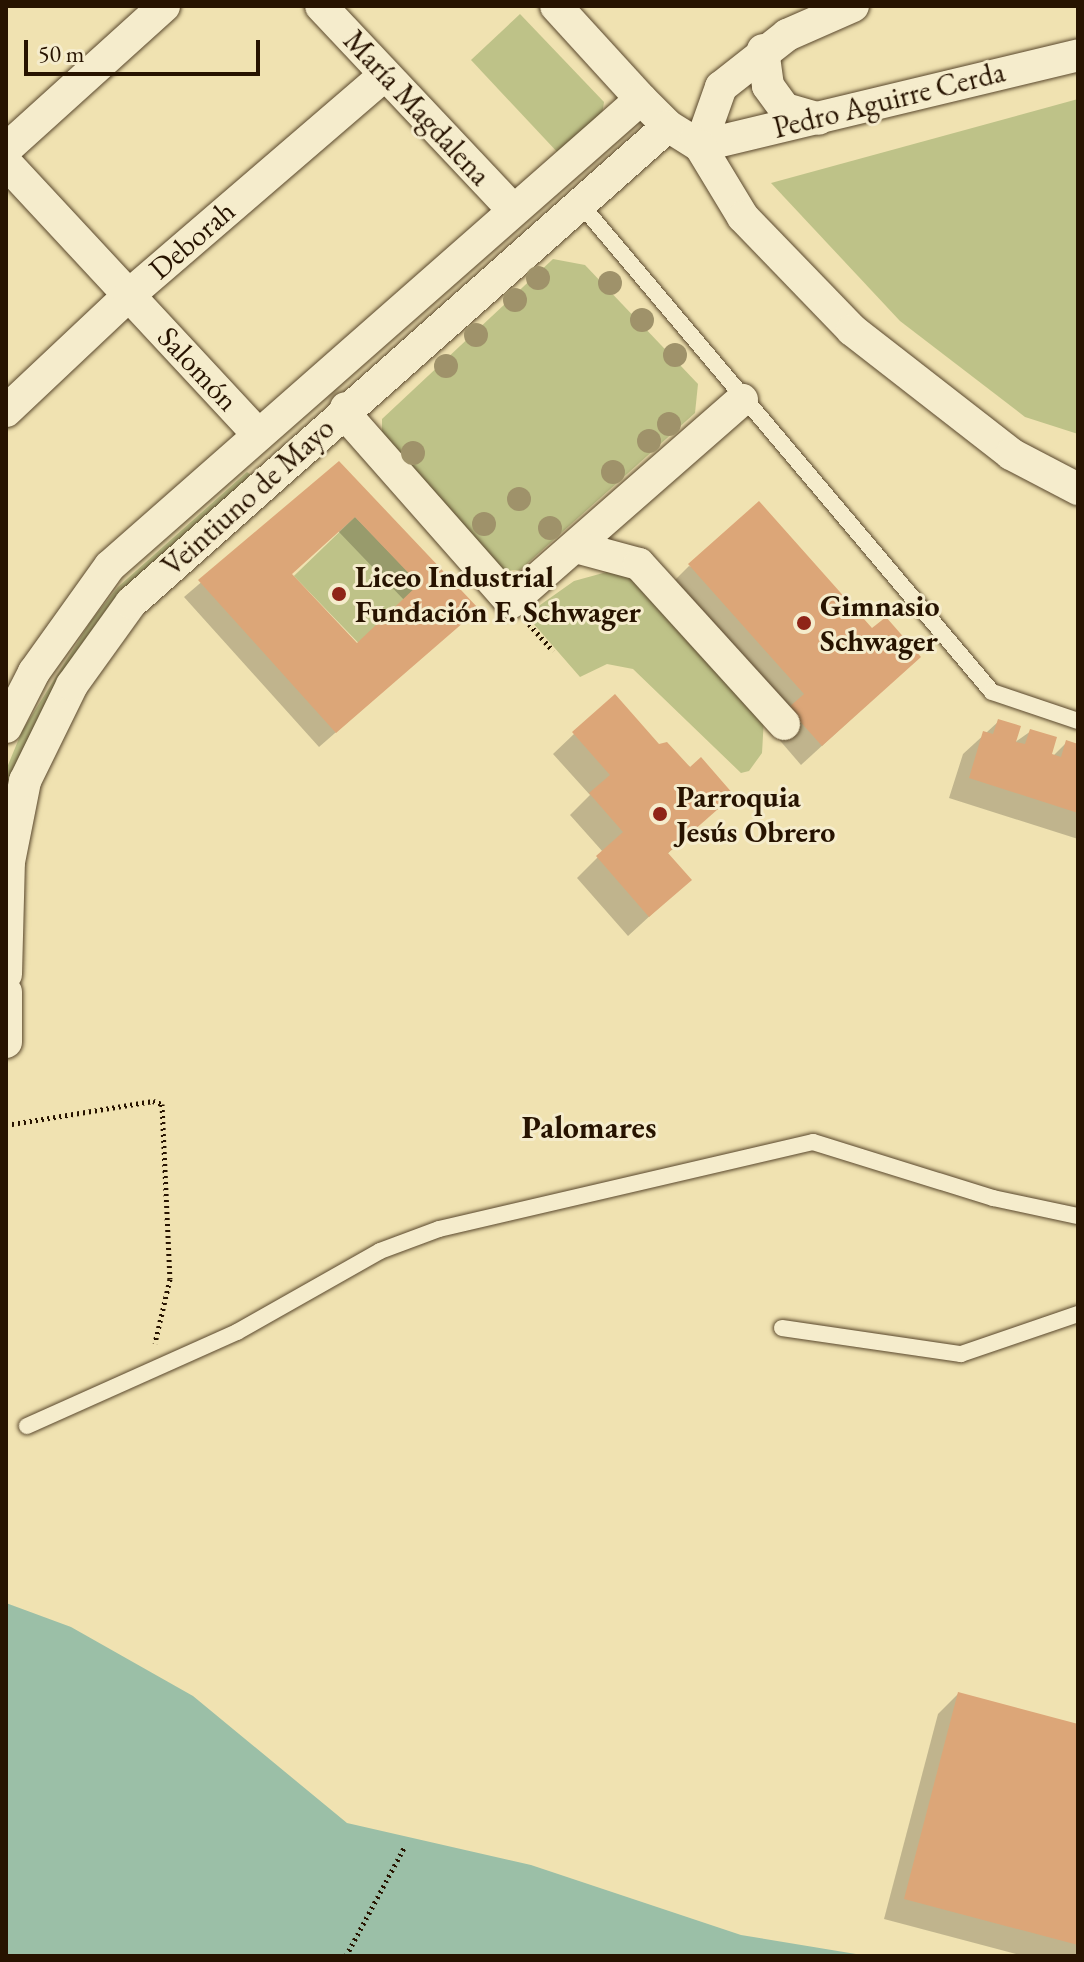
<!DOCTYPE html>
<html>
<head>
<meta charset="utf-8">
<style>
  body { margin:0 }
  #map { position:relative; width:1084px; height:1962px; overflow:hidden; background:#f0e2b1; font-family:"EB Garamond",serif }
  div>[style] { position:absolute }
  .green>* { inset:0; background:#bec288; transform-origin:0 0 }
  .water>* { inset:0; background:#9bbfa7 }
  .shadow>* { inset:0; background:#0003 }
  .building>* { inset:0; background:#dca678 }
  .path>* { height:5px; margin-top:-2.5px; transform-origin:0; background:repeating-linear-gradient(90deg,#271300 0 2px,transparent 0 6px) }
  .roads { filter:drop-shadow(0 0 2px #59472c) drop-shadow(0 0 2px #59472c) }
  .service>* { height:16px; margin:-8px; padding:0 8px; transform-origin:8px; border-radius:8px; background:#f5eccc }
  .minor>* { height:32px; margin:-16px; padding:0 16px; transform-origin:16px; border-radius:16px; background:#f5eccc }
  .trees>* { width:24px; height:24px; margin:-12px; border-radius:50%; background:#9f926a }
  .dots>* { width:22px; height:22px; translate:-50% -50%; box-sizing:border-box; border:4px solid #f5eccc; border-radius:50% }
  span { translate:-50% -50%; white-space:nowrap; text-align:center; line-height:1.15; -webkit-text-stroke:6px #f5eccc; paint-order:stroke }
  .street-label { font-size:30px; color:#271300 }
  .poi-label { font-size:30px; color:#271300; font-weight:700 }
  .left { translate:0 -50%; text-align:left }
  .neighbourhood-label { font-size:32px; color:#271300; font-weight:700 }
  .frame { position:absolute; inset:0; border:8px solid #271300; pointer-events:none }
  .scale { position:absolute; left:24px; top:40px; width:236px; height:36px; box-sizing:border-box; border:4px solid #271300; border-top:0; padding-left:10px; font-size:24px; line-height:28px; white-space:nowrap; color:#271300; -webkit-text-stroke:6px #f5eccc; paint-order:stroke }
</style>
</head>
<body>
<div id="map">
  <div class="green">
    <div style="clip-path:polygon(520px 14px,604px 102px,602px 115px,560px 155px,471px 60px)"></div>
    <div style="clip-path:polygon(1078px 99px,1078px 434px,1025px 417px,900px 321px,771px 183px)"></div>
    <div style="clip-path:polygon(553px 259px,585px 265px,698px 384px,695px 413px,520px 570px,494px 571px,382px 444px,382px 419px)"></div>
    <div style="clip-path:polygon(247px 472px,255px 478px,129px 597px,6px 812px,6px 770px,22px 731px,91px 621px,118px 587px)"></div>
    <div style="left:355px;top:517px;width:93px;height:85px;rotate:46deg"></div>
    <div style="clip-path:polygon(614px 570px,632px 574px,764px 718px,762px 753px,749px 771px,741px 773px,633px 669px,607px 664px,580px 677px,526px 615px,574px 581px)"></div>
  </div>
  <div class="water">
    <div style="clip-path:polygon(6px 1603px,71px 1627px,193px 1696px,347px 1823px,531px 1865px,741px 1935px,868px 1956px,6px 1956px)"></div>
  </div>
  <div class="shadow">
    <div style="clip-path:polygon(evenodd,339px 464px,460px 624px,319px 747px,184px 597px,339px 464px,338px 531px,405px 601px,357px 645px,290px 575px,338px 531px)"></div>
    <div style="clip-path:polygon(689px 566px,872px 631px,919px 657px,801px 765px,770px 729px,669px 586px)"></div>
    <div style="clip-path:polygon(999px 721px,1014px 743px,1031px 731px,1053px 756px,1067px 742px,1078px 746px,1078px 839px,949px 798px,963px 754px)"></div>
    <div style="clip-path:polygon(574px 734px,659px 746px,732px 795px,666px 855px,689px 880px,628px 936px,577px 878px,603px 852px,570px 815px,590px 795px,553px 754px)"></div>
    <div style="clip-path:polygon(958px 1694px,1078px 1726px,1078px 1956px,1024px 1956px,884px 1919px,938px 1714px)"></div>
  </div>
  <div class="building">
    <div style="clip-path:polygon(evenodd,339px 461px,479px 609px,336px 733px,198px 580px,339px 461px,355px 517px,419px 584px,357px 643px,292px 574px,355px 517px)"></div>
    <div style="clip-path:polygon(759px 501px,872px 628px,886px 617px,921px 657px,822px 746px,788px 708px,804px 694px,688px 564px)"></div>
    <div style="clip-path:polygon(615px 694px,659px 744px,667px 742px,690px 767px,701px 757px,734px 795px,668px 853px,692px 880px,649px 917px,596px 856px,623px 832px,589px 793px,610px 775px,572px 732px)"></div>
    <div style="clip-path:polygon(998px 719px,1021px 726px,1016px 742px,1025px 744px,1030px 729px,1057px 737px,1052px 754px,1061px 757px,1066px 740px,1078px 744px,1078px 813px,969px 778px,983px 731px,993px 734px)"></div>
    <div style="clip-path:polygon(958px 1692px,1078px 1724px,1078px 1945px,904px 1899px)"></div>
  </div>
  <div class="path">
    <div style="left:529px;top:624px;width:36px;rotate:48deg"></div>
    <div style="left:6px;top:1125px;width:149px;rotate:-9.3deg"></div>
    <div style="left:153px;top:1101px;width:9px;rotate:18deg"></div>
    <div style="left:162px;top:1104px;width:175px;rotate:87.4deg"></div>
    <div style="left:170px;top:1279px;width:66px;rotate:103.2deg"></div>
    <div style="left:346px;top:1956px;width:125px;rotate:-61.8deg"></div>
  </div>
  <div class="roads">
    <div class="service">
      <div style="left:578px;top:201px;width:642px;rotate:49.86deg"></div>
      <div style="left:992px;top:692px;width:91px;rotate:18.6deg"></div>
      <div style="left:782px;top:1328px;width:181px;rotate:8.3deg"></div>
      <div style="left:961px;top:1354px;width:124px;rotate:-18.9deg"></div>
      <div style="left:27px;top:1426px;width:230px;rotate:-24.1deg"></div>
      <div style="left:237px;top:1332px;width:164px;rotate:-29.5deg"></div>
      <div style="left:380px;top:1251px;width:63px;rotate:-20.4deg"></div>
      <div style="left:439px;top:1229px;width:384px;rotate:-13.1deg"></div>
      <div style="left:813px;top:1142px;width:189px;rotate:17.3deg"></div>
      <div style="left:993px;top:1198px;width:87px;rotate:12deg"></div>
    </div>
    <div class="minor">
      <div style="left:321px;top:6px;width:280px;rotate:46.7deg"></div>
      <div style="left:556px;top:6px;width:126px;rotate:47.6deg"></div>
      <div style="left:763px;top:50px;width:36px;rotate:82deg"></div>
      <div style="left:768px;top:86px;width:29px;rotate:54deg"></div>
      <div style="left:785px;top:109px;width:35px;rotate:16deg"></div>
      <div style="left:700px;top:146px;width:389px;rotate:-13.5deg"></div>
      <div style="left:700px;top:146px;width:63px;rotate:-70.4deg"></div>
      <div style="left:721px;top:87px;width:84px;rotate:-38.2deg"></div>
      <div style="left:787px;top:35px;width:72px;rotate:-23.7deg"></div>
      <div style="left:6px;top:149px;width:213px;rotate:-42.1deg"></div>
      <div style="left:6px;top:163px;width:371px;rotate:47.1deg"></div>
      <div style="left:346px;top:408px;width:17px;rotate:65deg"></div>
      <div style="left:353px;top:423px;width:239px;rotate:48.6deg"></div>
      <div style="left:511px;top:602px;width:307px;rotate:-41.2deg"></div>
      <div style="left:6px;top:411px;width:169px;rotate:-43.3deg"></div>
      <div style="left:129px;top:295px;width:336px;rotate:-40.7deg"></div>
      <div style="left:576px;top:547px;width:65px;rotate:15.1deg"></div>
      <div style="left:639px;top:564px;width:216px;rotate:47.8deg"></div>
      <div style="left:6px;top:727px;width:62px;rotate:-63deg"></div>
      <div style="left:34px;top:672px;width:130px;rotate:-54.4deg"></div>
      <div style="left:110px;top:566px;width:707px;rotate:-41.33deg"></div>
      <div style="left:641px;top:99px;width:38px;rotate:45deg"></div>
      <div style="left:668px;top:126px;width:38px;rotate:32deg"></div>
      <div style="left:700px;top:146px;width:83px;rotate:58.8deg"></div>
      <div style="left:743px;top:217px;width:157px;rotate:46deg"></div>
      <div style="left:852px;top:330px;width:202px;rotate:37.9deg"></div>
      <div style="left:1011px;top:454px;width:76px;rotate:27.6deg"></div>
      <div style="left:6px;top:974px;width:112px;rotate:-88.5deg"></div>
      <div style="left:9px;top:862px;width:83px;rotate:-78.8deg"></div>
      <div style="left:25px;top:781px;width:107px;rotate:-63.9deg"></div>
      <div style="left:72px;top:685px;width:101px;rotate:-54.3deg"></div>
      <div style="left:131px;top:603px;width:718px;rotate:-41.61deg"></div>
      <div style="left:6px;top:992px;width:50px;rotate:90deg"></div>
    </div>
  </div>
  <div class="trees">
    <div style="left:538px;top:278px"></div>
    <div style="left:610px;top:283px"></div>
    <div style="left:515px;top:300px"></div>
    <div style="left:642px;top:320px"></div>
    <div style="left:476px;top:335px"></div>
    <div style="left:675px;top:355px"></div>
    <div style="left:446px;top:366px"></div>
    <div style="left:669px;top:424px"></div>
    <div style="left:649px;top:441px"></div>
    <div style="left:413px;top:453px"></div>
    <div style="left:613px;top:472px"></div>
    <div style="left:519px;top:499px"></div>
    <div style="left:484px;top:524px"></div>
    <div style="left:550px;top:528px"></div>
  </div>
  <div class="dots">
    <div style="left:339px;top:594px;background:#8f2418"></div>
    <div style="left:804px;top:623px;background:#8f2418"></div>
    <div style="left:660px;top:814px;background:#8f2418"></div>
  </div>
  <div class="street-label">
    <span style="left:889px;top:100px;rotate:-14deg">Pedro Aguirre Cerda</span>
    <span style="left:417px;top:108px;rotate:47deg">María Magdalena</span>
    <span style="left:192px;top:240px;rotate:-41deg">Deborah</span>
    <span style="left:198px;top:369px;rotate:47deg">Salomón</span>
    <span style="left:248px;top:497px;rotate:-42deg">Veintiuno de Mayo</span>
  </div>
  <div class="poi-label">
    <span class="left" style="left:355px;top:594px">Liceo Industrial<br>Fundación F. Schwager</span>
    <span class="left" style="left:820px;top:623px">Gimnasio<br>Schwager</span>
    <span class="left" style="left:676px;top:814px">Parroquia<br>Jesús Obrero</span>
  </div>
  <div class="neighbourhood-label">
    <span style="left:589px;top:1127px">Palomares</span>
  </div>
  <div class="frame"></div>
  <div class="scale">50 m</div>
</div>
</body>
</html>
